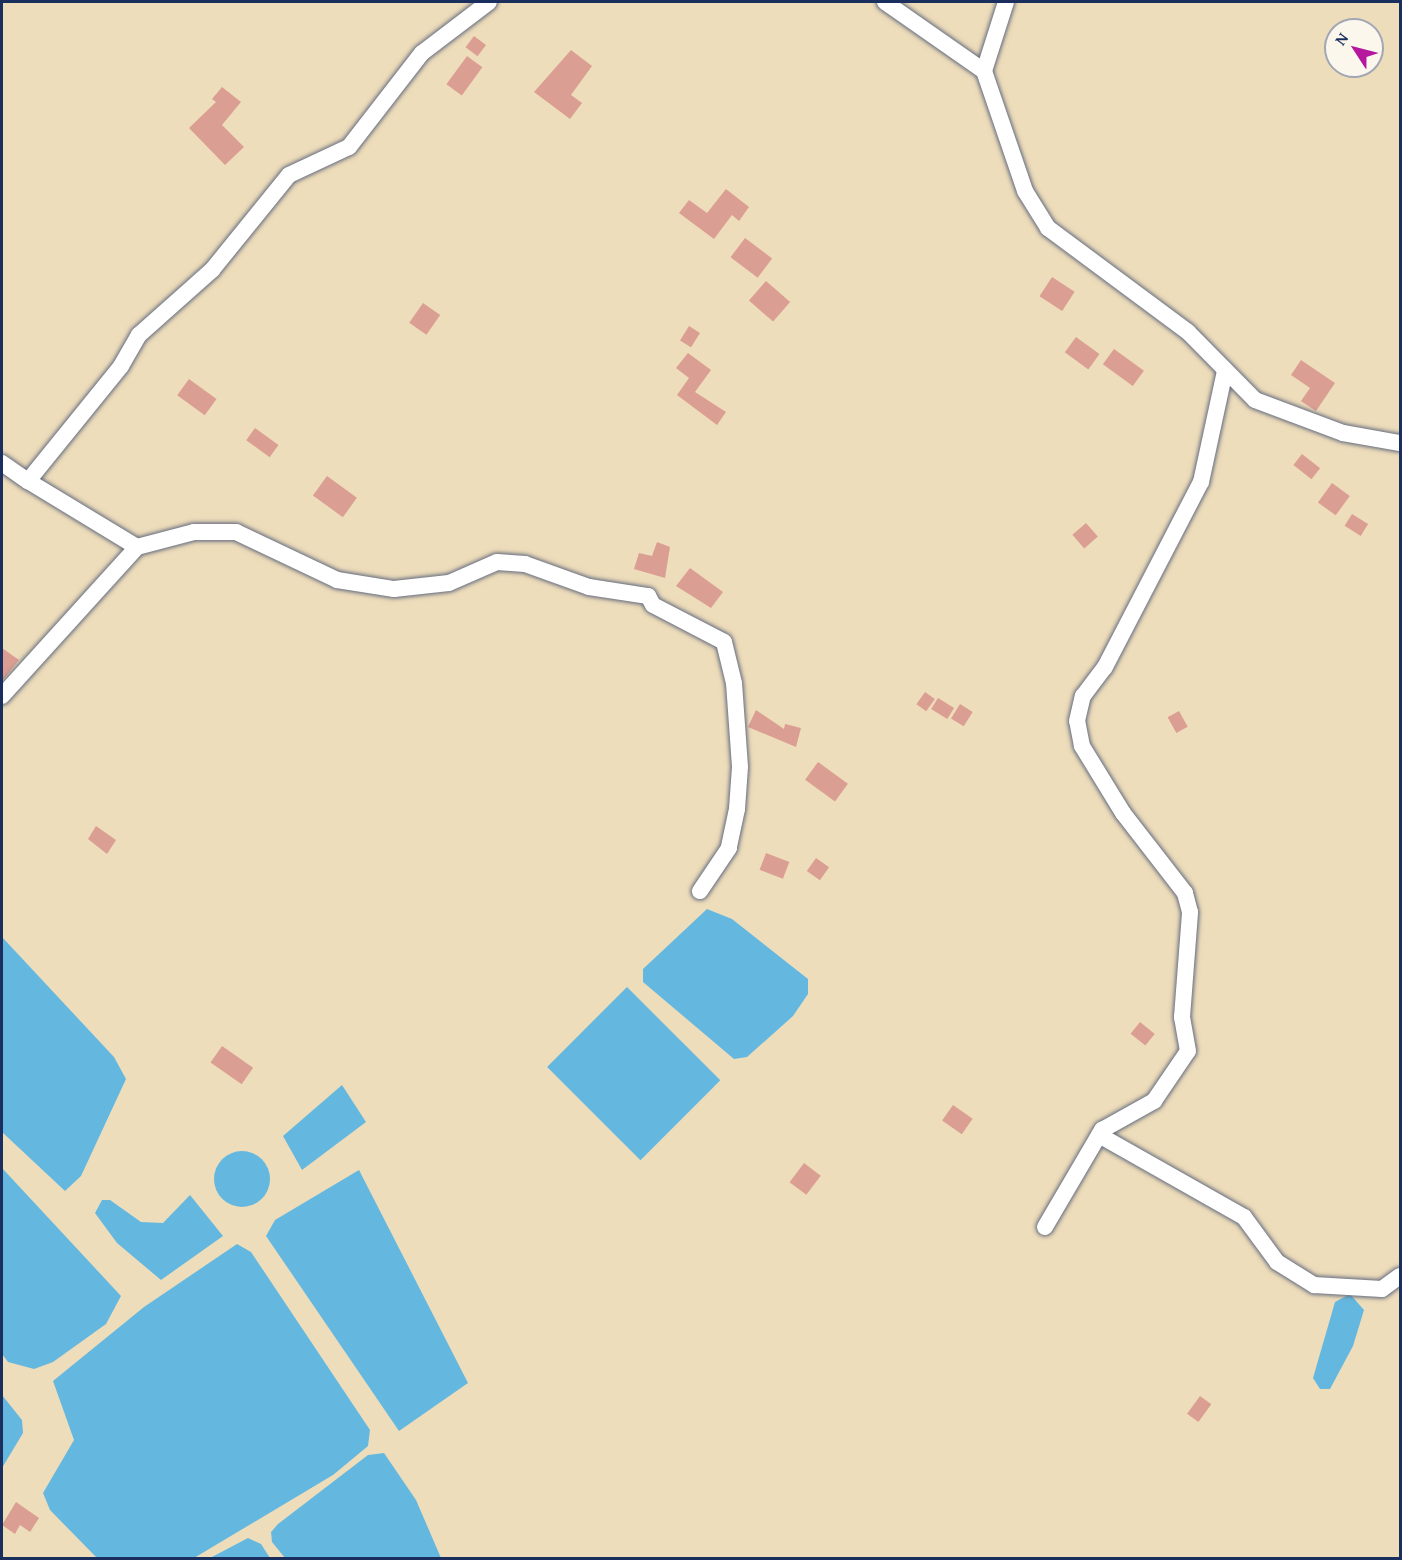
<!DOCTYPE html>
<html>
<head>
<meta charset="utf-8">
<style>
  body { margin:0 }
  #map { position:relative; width:1402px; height:1560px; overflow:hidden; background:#edb; font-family:"Gentium Book Plus",serif }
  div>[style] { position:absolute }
  .water>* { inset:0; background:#64b8e0; transform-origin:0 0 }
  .round { border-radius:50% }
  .building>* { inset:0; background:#db9e93; transform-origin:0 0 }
  .roads { filter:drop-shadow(0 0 2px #656c7f) drop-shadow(0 0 2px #656c7f) }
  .street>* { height:16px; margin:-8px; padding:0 8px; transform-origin:8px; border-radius:8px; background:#fff }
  span { translate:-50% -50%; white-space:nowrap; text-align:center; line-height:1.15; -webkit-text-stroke:6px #fbf7ec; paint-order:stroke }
  .frame { position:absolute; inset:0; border:3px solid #1b2f5e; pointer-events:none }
  .north { position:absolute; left:1324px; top:18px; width:60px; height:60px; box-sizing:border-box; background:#fbf7ec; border:2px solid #a1a7b3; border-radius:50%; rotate:306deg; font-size:16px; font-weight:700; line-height:24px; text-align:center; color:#1b2f5e }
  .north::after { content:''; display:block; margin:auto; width:21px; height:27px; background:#b5179e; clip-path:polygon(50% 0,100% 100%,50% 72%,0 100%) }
</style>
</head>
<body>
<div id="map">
  <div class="water">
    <div style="clip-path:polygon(707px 909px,732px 919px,808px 979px,808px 994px,793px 1016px,747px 1057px,734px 1059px,643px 982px,643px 969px)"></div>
    <div style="clip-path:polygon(2px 937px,114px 1057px,126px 1079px,81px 1176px,65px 1191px,2px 1132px)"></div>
    <div style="left:627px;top:987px;width:132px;height:113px;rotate:45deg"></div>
    <div style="clip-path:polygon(342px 1085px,366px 1122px,302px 1170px,283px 1136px)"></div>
    <div class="round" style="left:214px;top:1151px;width:56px;height:56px"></div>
    <div style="clip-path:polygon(2px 1168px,121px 1296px,106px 1324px,53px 1362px,34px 1369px,8px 1362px,2px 1354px)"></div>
    <div style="clip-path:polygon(359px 1170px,468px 1383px,399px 1431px,266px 1236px,275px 1220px)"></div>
    <div style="clip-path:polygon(190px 1195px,223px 1236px,161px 1280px,117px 1243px,95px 1213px,102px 1200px,110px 1200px,141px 1222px,163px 1223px)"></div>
    <div style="clip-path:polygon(237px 1244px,251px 1252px,370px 1430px,368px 1446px,333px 1475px,194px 1558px,97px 1558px,50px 1510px,43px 1493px,74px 1440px,53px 1381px,144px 1307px)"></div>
    <div style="clip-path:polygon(1350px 1294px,1364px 1310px,1353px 1346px,1330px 1389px,1320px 1389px,1313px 1378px,1335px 1302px)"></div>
    <div style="clip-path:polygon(2px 1395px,22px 1420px,23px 1433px,2px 1468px)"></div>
    <div style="clip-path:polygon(384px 1453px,416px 1500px,441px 1558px,285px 1558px,272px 1542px,271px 1532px,278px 1524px,368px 1455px)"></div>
    <div style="clip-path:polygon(248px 1538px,261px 1544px,270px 1558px,210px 1558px)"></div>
  </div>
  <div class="building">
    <div style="left:474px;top:36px;width:15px;height:14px;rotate:37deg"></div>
    <div style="clip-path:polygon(571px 50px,592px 66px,571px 95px,582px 103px,570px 119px,534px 92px)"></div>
    <div style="left:467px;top:56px;width:19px;height:35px;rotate:36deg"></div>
    <div style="clip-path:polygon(222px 87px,241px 102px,222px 125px,244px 147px,225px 165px,189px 128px,216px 102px,212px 99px)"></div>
    <div style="clip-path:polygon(726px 189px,749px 207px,739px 221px,732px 215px,714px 239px,679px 213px,689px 200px,707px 213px)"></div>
    <div style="left:745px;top:238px;width:34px;height:24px;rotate:37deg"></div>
    <div style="left:1052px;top:277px;width:27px;height:23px;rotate:33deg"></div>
    <div style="left:766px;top:281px;width:32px;height:26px;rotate:41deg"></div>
    <div style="left:423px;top:303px;width:21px;height:24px;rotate:35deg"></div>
    <div style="left:689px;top:326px;width:13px;height:17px;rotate:32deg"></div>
    <div style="left:1076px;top:337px;width:29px;height:19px;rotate:36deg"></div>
    <div style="left:1114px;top:349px;width:37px;height:19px;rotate:36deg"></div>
    <div style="clip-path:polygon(688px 353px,711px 370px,695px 392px,726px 412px,717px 425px,677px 395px,689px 378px,676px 368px)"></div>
    <div style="clip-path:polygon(1301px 360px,1335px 383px,1316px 411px,1301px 401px,1310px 388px,1291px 375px)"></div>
    <div style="left:189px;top:379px;width:34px;height:20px;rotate:36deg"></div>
    <div style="left:255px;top:428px;width:29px;height:15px;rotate:36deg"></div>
    <div style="left:1302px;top:454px;width:23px;height:14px;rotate:38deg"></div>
    <div style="left:327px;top:476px;width:37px;height:24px;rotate:36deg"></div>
    <div style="left:1332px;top:483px;width:22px;height:24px;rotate:36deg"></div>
    <div style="left:1352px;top:514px;width:19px;height:14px;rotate:32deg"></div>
    <div style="left:1086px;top:523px;width:18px;height:18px;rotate:49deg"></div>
    <div style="clip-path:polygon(657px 542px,670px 547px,665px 578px,634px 569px,639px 553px,652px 556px)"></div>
    <div style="clip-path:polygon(690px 568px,723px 592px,711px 608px,676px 586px)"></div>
    <div style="clip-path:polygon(2px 648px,19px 660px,2px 681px)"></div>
    <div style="left:925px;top:692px;width:12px;height:15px;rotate:35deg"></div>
    <div style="left:938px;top:698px;width:19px;height:13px;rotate:32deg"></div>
    <div style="left:960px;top:704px;width:15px;height:17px;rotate:32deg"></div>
    <div style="clip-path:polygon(756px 710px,784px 729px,785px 724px,801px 728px,796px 747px,748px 727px)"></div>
    <div style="left:1179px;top:711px;width:18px;height:13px;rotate:61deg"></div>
    <div style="left:818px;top:762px;width:37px;height:22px;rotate:36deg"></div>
    <div style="clip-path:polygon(96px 826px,116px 840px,107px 854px,88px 839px)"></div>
    <div style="left:766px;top:853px;width:25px;height:18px;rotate:21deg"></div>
    <div style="left:816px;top:858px;width:16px;height:16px;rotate:35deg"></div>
    <div style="left:1140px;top:1022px;width:19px;height:15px;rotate:39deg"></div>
    <div style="left:222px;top:1046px;width:38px;height:20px;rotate:35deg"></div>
    <div style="left:953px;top:1105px;width:24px;height:19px;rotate:35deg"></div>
    <div style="left:804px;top:1163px;width:21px;height:24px;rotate:37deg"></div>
    <div style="left:1200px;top:1396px;width:14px;height:22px;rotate:36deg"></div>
    <div style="clip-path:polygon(16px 1502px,39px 1518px,30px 1532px,20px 1525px,15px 1534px,2px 1525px)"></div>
  </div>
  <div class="roads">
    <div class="street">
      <div style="left:885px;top:2px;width:121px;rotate:34.9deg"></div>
      <div style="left:1006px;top:2px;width:72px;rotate:107.7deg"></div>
      <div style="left:984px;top:71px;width:127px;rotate:71.1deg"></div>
      <div style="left:1025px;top:191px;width:44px;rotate:58.1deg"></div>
      <div style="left:1048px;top:228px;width:174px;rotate:36.6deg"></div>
      <div style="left:1188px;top:332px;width:95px;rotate:45.4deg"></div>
      <div style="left:1255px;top:400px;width:94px;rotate:20.6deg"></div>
      <div style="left:1343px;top:433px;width:58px;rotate:10deg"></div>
      <div style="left:2px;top:463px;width:32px;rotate:35deg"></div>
      <div style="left:28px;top:481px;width:148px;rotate:-51deg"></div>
      <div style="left:121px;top:366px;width:36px;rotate:-60deg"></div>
      <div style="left:139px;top:335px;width:98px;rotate:-41.7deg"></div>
      <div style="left:212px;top:270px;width:122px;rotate:-51deg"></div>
      <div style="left:289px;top:175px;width:66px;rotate:-25deg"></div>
      <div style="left:349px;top:147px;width:119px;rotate:-52.2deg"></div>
      <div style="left:422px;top:53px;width:84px;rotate:-37.3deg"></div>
      <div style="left:28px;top:481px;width:127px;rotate:31.2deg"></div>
      <div style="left:137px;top:547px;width:59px;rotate:-14.7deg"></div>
      <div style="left:194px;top:532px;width:42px"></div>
      <div style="left:236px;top:532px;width:112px;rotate:25.4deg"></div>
      <div style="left:337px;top:580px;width:58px;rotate:9deg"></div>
      <div style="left:394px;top:589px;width:55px;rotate:-6.2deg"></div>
      <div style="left:449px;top:583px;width:52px;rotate:-23.6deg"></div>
      <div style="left:497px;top:562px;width:28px;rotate:4deg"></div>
      <div style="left:525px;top:564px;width:68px;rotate:19.8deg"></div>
      <div style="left:589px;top:587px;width:60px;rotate:8.7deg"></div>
      <div style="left:648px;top:596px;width:10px;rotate:61deg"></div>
      <div style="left:653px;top:605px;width:80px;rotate:27.5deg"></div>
      <div style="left:724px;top:642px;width:42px;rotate:76.3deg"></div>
      <div style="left:734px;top:683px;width:84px;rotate:85.9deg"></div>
      <div style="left:740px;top:767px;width:42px;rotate:94.1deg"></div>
      <div style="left:737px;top:809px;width:40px;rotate:102deg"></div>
      <div style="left:729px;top:848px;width:52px;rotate:124deg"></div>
      <div style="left:2px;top:696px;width:201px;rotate:-47.8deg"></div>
      <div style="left:1099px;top:1135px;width:167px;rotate:29.5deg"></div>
      <div style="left:1244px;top:1217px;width:56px;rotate:53.7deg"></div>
      <div style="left:1277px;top:1262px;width:44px;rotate:31.9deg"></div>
      <div style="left:1314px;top:1285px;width:68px;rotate:3.4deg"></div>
      <div style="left:1382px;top:1289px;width:22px;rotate:-36deg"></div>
      <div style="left:1045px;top:1227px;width:113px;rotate:-59.6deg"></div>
      <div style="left:1102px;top:1130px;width:60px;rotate:-29.1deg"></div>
      <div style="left:1154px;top:1101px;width:60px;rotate:-55.8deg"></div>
      <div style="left:1188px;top:1051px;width:35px;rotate:-100deg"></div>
      <div style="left:1182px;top:1017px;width:105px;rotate:-85.6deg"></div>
      <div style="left:1190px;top:912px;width:20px;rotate:-105deg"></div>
      <div style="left:1185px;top:893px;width:101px;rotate:-127.8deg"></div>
      <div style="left:1123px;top:813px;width:79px;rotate:-121.5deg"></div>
      <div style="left:1082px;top:746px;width:25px;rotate:-101deg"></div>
      <div style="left:1077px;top:721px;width:26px;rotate:-77deg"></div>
      <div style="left:1083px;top:696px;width:36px;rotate:-53deg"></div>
      <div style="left:1105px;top:667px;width:208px;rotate:-62.6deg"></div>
      <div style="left:1201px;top:482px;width:114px;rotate:-77.8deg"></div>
    </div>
  </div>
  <div class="frame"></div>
  <div class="north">N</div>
</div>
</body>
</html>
